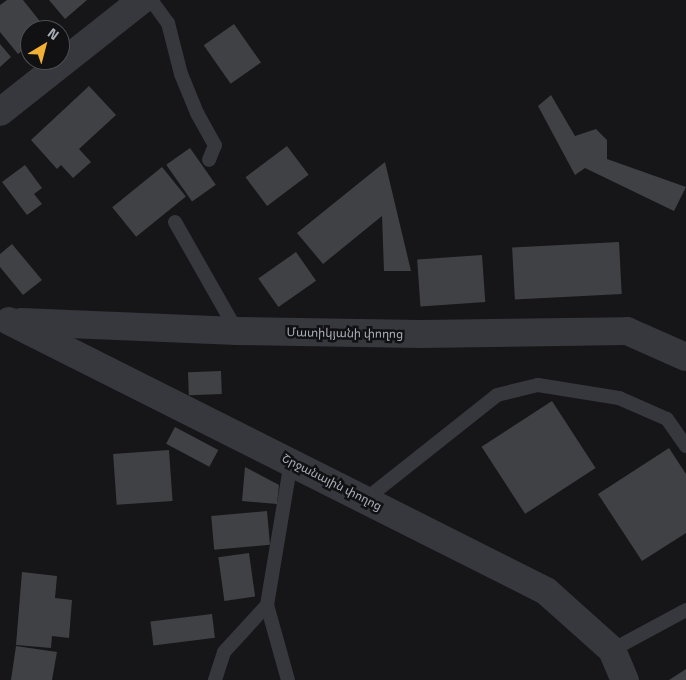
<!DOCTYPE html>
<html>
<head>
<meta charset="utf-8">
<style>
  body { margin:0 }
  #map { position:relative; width:686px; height:680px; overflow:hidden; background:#161618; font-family:"Titillium Web","Noto Sans Armenian",sans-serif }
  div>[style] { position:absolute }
  .building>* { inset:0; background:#404145; transform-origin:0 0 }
  .lane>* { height:14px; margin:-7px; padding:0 7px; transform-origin:7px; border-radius:7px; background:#37383d }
  .street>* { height:28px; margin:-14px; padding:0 14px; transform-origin:14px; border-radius:14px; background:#37383d }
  span { translate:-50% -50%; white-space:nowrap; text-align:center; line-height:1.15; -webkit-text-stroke:5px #111113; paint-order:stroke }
  .street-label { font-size:12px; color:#a8adb8 }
  .north { position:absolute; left:20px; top:20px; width:50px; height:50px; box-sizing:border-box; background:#111113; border:1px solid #4d4f55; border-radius:50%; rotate:37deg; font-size:14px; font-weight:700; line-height:20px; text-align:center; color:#a8adb8 }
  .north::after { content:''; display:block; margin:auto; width:18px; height:22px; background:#f2b134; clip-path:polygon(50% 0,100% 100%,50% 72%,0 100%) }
</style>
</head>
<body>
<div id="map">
  <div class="building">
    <div style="clip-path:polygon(7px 0,23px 0,47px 30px,30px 30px,30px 44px,18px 54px,0 32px,0 5px)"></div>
    <div style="clip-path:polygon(49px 0,87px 0,65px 19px)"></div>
    <div style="left:234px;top:24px;width:47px;height:37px;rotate:55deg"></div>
    <div style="clip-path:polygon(0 44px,11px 57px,0 67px)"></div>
    <div style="clip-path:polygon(89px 86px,116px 115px,79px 149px,91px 162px,73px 178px,61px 165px,57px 169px,31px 140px)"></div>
    <div style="clip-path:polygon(551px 95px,575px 136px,596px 129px,607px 140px,607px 159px,686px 187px,674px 211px,585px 168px,575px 175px,538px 106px)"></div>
    <div style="left:287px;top:146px;width:36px;height:52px;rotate:53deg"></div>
    <div style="left:190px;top:148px;width:45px;height:29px;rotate:55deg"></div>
    <div style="clip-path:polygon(385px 162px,411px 271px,384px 271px,382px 216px,323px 264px,297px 233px)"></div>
    <div style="clip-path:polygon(25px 165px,42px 188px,34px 194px,42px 204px,27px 215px,2px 182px)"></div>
    <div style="left:162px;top:167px;width:38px;height:64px;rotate:51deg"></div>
    <div style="left:619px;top:242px;width:52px;height:107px;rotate:87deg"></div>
    <div style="clip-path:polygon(12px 244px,42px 280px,23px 295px,0 267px,0 254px)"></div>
    <div style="left:296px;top:252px;width:35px;height:46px;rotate:55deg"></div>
    <div style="left:482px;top:255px;width:47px;height:65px;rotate:86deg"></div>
    <div style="left:221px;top:371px;width:23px;height:33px;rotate:88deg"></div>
    <div style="left:552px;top:401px;width:80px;height:84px;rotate:57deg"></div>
    <div style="left:175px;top:427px;width:49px;height:19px;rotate:28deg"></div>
    <div style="clip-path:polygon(669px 448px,686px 474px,686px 533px,642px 561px,598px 494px)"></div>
    <div style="left:169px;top:450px;width:51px;height:56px;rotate:86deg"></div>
    <div style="clip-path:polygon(245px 467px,279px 485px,277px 504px,242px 501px)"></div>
    <div style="left:267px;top:511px;width:34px;height:56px;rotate:85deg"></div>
    <div style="left:249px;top:553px;width:44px;height:31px;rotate:82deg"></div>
    <div style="clip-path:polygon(22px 572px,57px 576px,55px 598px,72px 600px,69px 638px,52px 636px,51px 648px,16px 645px)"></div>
    <div style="left:212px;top:614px;width:24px;height:62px;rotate:83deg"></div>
    <div style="clip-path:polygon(16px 646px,57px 652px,52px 680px,11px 680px)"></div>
    <div style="clip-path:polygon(686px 669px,686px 680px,669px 680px)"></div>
  </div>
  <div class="lane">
    <div style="left:151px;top:0;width:29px;rotate:54deg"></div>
    <div style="left:168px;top:23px;width:53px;rotate:75.7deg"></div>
    <div style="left:181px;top:74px;width:42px;rotate:67.7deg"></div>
    <div style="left:197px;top:113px;width:37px;rotate:61deg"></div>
    <div style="left:215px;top:145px;width:16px;rotate:112deg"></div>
    <div style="left:175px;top:222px;width:125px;rotate:60.4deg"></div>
    <div style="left:366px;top:499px;width:167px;rotate:-38.4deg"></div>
    <div style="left:497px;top:395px;width:42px;rotate:-13.7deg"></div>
    <div style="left:538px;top:385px;width:82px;rotate:9.1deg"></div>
    <div style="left:619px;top:398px;width:52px;rotate:23.6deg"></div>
    <div style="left:667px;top:419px;width:33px;rotate:55deg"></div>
    <div style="left:267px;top:605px;width:78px;rotate:74.4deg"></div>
    <div style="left:612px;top:650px;width:84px;rotate:-28.4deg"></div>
    <div style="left:215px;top:680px;width:29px;rotate:-72deg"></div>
    <div style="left:224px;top:652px;width:64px;rotate:-47.5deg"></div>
    <div style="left:267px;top:605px;width:146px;rotate:-80.5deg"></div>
  </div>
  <div class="street">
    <div style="left:0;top:112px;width:181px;rotate:-38.3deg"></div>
    <div style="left:9px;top:321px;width:601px;rotate:26.69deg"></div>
    <div style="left:546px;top:591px;width:89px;rotate:41.8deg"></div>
    <div style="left:612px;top:650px;width:33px;rotate:67deg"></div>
    <div style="left:21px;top:322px;width:216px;rotate:2.4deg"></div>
    <div style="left:237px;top:331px;width:184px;rotate:0.9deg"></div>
    <div style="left:421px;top:334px;width:206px;rotate:-0.8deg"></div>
    <div style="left:627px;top:331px;width:64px;rotate:23.8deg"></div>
  </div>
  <div class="street-label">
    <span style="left:345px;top:333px;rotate:1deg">Մատիկյանի փողոց</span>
    <span style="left:332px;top:482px;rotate:27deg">Շրջանային փողոց</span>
  </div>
  <div class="north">N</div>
</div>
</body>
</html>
